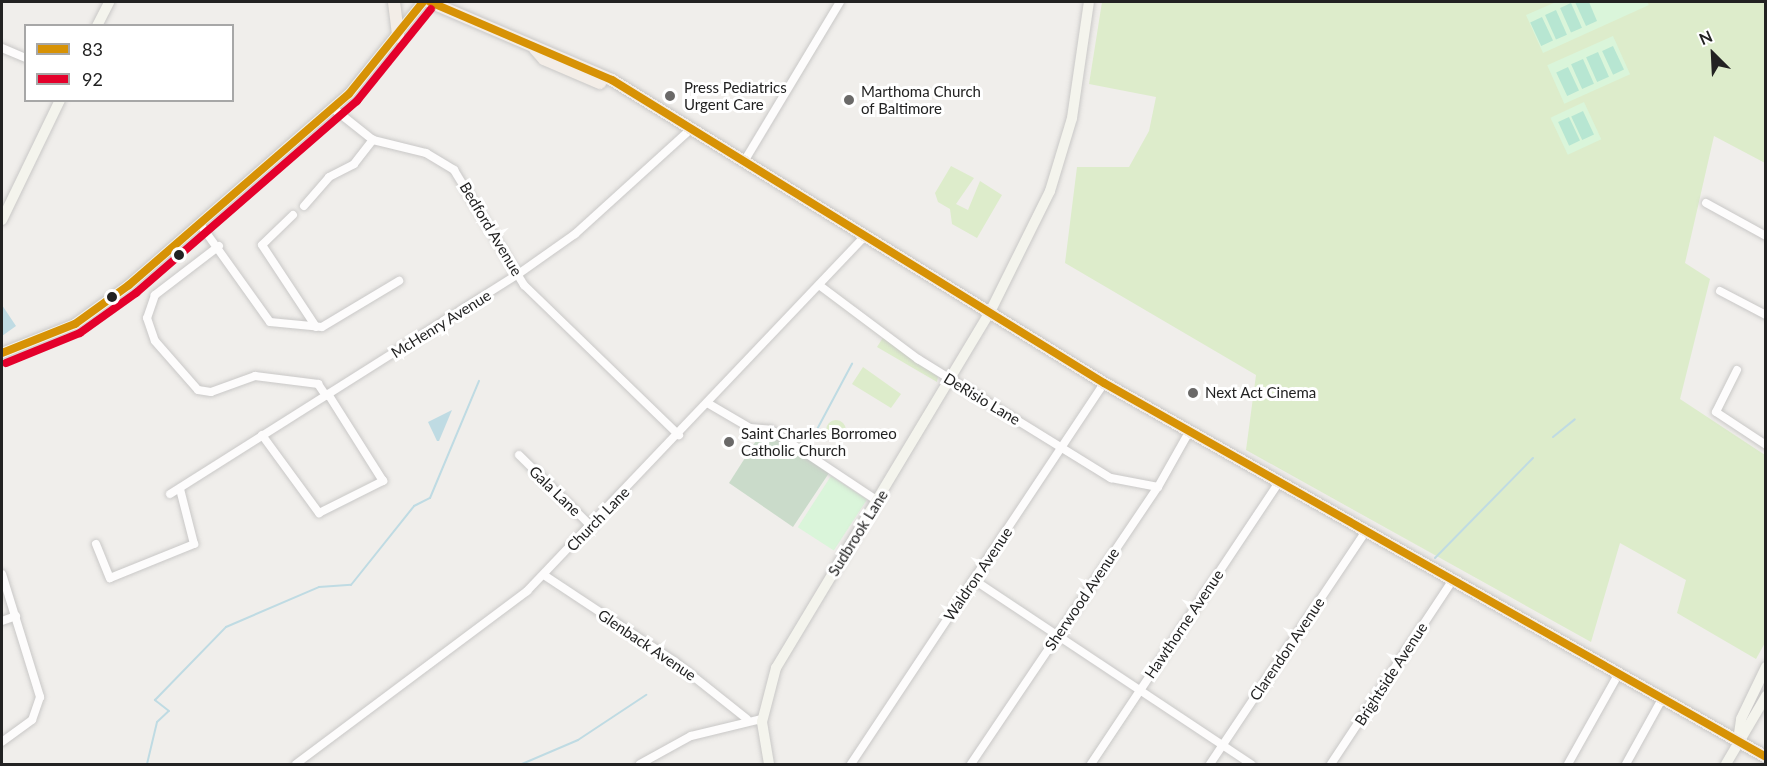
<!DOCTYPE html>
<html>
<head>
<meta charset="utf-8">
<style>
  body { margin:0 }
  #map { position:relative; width:1767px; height:766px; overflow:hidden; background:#f0eeeb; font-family:Lato,sans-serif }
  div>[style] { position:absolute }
  .grass>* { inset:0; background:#ddeccb }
  .round { border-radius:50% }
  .cemetery>* { inset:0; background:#cadbca }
  .park>* { inset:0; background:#daf5da; transform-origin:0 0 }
  .pitch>* { inset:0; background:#b7e6d2; transform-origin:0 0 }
  .water>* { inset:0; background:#bfdbe3 }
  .stream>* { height:2px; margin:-1px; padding:0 1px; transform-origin:1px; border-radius:1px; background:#bfdbe3 }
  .roads { filter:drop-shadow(0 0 2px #c9c8c7) drop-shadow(0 0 2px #c9c8c7) }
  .street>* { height:8px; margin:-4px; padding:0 4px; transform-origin:4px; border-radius:4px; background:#fdfcfc }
  .secondary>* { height:10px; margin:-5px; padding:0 5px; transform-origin:5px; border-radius:5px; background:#f4f4ed }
  .primary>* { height:12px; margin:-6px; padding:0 6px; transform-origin:6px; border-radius:6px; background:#f3ede7 }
  .bus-1>* { height:8px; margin:-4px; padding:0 4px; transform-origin:4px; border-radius:4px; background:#d79205 }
  .bus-2>* { height:8px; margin:-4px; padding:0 4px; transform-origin:4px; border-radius:4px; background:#e4002b }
  .dots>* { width:16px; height:16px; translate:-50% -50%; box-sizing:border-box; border:3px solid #fff; border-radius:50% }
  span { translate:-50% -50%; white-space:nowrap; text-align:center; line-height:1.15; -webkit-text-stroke:6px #fff; paint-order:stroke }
  .poi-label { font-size:15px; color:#222 }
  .left { translate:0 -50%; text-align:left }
  .street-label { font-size:15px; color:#222 }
  .frame { position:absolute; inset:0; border:3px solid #222; pointer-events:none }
  .legend { position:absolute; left:24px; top:24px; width:210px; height:78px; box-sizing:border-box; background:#fff; border:2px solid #a7a7a7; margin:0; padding:8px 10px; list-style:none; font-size:18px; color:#222 }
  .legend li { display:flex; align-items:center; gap:12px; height:30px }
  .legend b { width:30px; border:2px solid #a7a7a7 }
  .north { position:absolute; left:1683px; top:24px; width:60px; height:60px; -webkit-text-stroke:4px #fff; paint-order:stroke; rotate:336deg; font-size:16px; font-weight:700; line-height:24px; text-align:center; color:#222 }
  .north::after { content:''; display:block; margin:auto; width:21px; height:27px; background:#222; clip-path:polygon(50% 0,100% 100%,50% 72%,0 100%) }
</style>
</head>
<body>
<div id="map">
  <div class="grass">
    <div style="clip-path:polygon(1102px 2px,1765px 2px,1765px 163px,1714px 136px,1685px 263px,1710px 279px,1680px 399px,1765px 455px,1766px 641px,1756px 659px,1677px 613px,1686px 580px,1620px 543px,1591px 642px,1246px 450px,1256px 375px,1065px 263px,1077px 167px,1129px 167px,1149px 131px,1156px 97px,1089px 84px)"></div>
    <div style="clip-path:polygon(951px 166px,974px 178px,956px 204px,968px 210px,980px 181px,1002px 195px,977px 238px,952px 224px,950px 209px,938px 202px,935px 193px)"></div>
    <div style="clip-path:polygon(884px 336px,938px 377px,937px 382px,877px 347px)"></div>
    <div style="clip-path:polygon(863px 367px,901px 394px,891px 408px,852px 384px)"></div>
    <div class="round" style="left:826px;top:420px;width:20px;height:20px"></div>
  </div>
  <div class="cemetery">
    <div style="clip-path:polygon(768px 432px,829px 473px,793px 527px,729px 483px,759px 436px)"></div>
  </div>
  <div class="park">
    <div style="clip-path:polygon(1556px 2px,1647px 2px,1649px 5px,1543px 53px,1526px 15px)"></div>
    <div style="left:1613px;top:36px;width:42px;height:72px;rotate:66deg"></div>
    <div style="left:1584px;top:102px;width:41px;height:37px;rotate:65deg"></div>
    <div style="left:831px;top:476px;width:43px;height:61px;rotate:33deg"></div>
  </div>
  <div class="pitch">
    <div style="clip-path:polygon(1575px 2px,1589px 2px,1597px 21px,1586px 26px)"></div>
    <div style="left:1571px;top:3px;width:27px;height:12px;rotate:66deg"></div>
    <div style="left:1556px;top:10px;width:27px;height:12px;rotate:66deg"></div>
    <div style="left:1542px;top:17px;width:26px;height:13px;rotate:65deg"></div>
    <div style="left:1613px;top:46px;width:26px;height:12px;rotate:65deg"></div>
    <div style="left:1598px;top:52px;width:27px;height:13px;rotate:66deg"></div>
    <div style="left:1583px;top:59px;width:27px;height:13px;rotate:66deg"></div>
    <div style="left:1568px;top:67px;width:26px;height:13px;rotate:65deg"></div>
    <div style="left:1583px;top:111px;width:26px;height:13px;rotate:65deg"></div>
    <div style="left:1569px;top:117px;width:26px;height:12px;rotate:65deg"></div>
  </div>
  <div class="water">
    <div style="clip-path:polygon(2px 305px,16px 326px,2px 336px)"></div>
    <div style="clip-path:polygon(452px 410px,439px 441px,437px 441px,428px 422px)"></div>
  </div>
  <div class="stream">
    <div style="left:1553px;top:437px;width:28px;rotate:-39deg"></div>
    <div style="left:806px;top:450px;width:98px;rotate:-61.9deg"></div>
    <div style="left:1435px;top:558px;width:140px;rotate:-45.6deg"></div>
    <div style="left:147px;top:764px;width:43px;rotate:-76.6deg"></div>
    <div style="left:157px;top:722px;width:16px;rotate:-43deg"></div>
    <div style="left:169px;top:711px;width:18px;rotate:-142deg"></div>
    <div style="left:155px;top:700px;width:102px;rotate:-45.8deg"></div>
    <div style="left:226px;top:627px;width:101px;rotate:-23.3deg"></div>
    <div style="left:319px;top:587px;width:32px;rotate:-4deg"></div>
    <div style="left:351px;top:585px;width:101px;rotate:-51.4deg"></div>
    <div style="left:414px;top:506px;width:18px;rotate:-27deg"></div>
    <div style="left:430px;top:498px;width:127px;rotate:-67.3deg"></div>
    <div style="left:522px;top:764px;width:61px;rotate:-23.2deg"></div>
    <div style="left:578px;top:740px;width:82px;rotate:-33.5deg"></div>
  </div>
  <div class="roads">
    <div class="street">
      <div style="left:2px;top:48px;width:26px;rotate:23deg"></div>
      <div style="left:334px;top:109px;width:50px;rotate:38.5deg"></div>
      <div style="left:373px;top:140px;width:55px;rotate:13.8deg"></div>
      <div style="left:426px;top:153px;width:33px;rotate:31deg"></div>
      <div style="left:454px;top:170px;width:135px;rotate:58.7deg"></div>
      <div style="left:524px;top:285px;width:216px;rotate:44.1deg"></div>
      <div style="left:745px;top:160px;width:184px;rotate:-59deg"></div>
      <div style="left:1706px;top:203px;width:68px;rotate:28.8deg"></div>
      <div style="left:304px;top:206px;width:38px;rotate:-49deg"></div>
      <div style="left:329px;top:177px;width:28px;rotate:-27deg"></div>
      <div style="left:354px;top:164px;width:31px;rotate:-52deg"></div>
      <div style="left:293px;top:215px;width:43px;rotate:135.9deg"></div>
      <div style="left:262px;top:245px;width:98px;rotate:56.6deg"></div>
      <div style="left:200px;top:224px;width:120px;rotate:54.5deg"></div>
      <div style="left:270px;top:322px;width:52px;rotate:5.5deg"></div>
      <div style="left:322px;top:327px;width:90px;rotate:-30.9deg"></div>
      <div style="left:219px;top:246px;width:81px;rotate:142.6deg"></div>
      <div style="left:155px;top:295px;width:24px;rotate:109deg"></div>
      <div style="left:147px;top:318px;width:24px;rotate:71deg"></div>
      <div style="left:155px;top:341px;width:65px;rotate:48.7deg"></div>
      <div style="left:198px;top:390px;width:13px;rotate:9deg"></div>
      <div style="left:211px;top:392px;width:47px;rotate:-20deg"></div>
      <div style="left:255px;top:376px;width:64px;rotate:7.2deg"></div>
      <div style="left:318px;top:384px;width:14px;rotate:56deg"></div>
      <div style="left:819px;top:285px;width:124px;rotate:36.8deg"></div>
      <div style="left:918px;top:359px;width:227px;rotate:31.7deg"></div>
      <div style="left:1111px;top:478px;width:48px;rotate:10.8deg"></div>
      <div style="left:1720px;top:291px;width:52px;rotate:27.6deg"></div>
      <div style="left:1737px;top:370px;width:47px;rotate:116.6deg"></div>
      <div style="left:1716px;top:412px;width:60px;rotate:33.4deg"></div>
      <div style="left:709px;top:404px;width:48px;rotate:30.3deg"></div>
      <div style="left:750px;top:428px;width:21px;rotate:5deg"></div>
      <div style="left:771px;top:430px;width:128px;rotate:33.6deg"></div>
      <div style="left:262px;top:435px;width:97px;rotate:53.8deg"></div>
      <div style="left:319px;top:513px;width:72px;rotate:-26.6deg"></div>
      <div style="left:383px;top:481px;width:103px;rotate:-122.3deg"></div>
      <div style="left:519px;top:455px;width:101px;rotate:44.6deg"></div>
      <div style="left:170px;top:494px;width:410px;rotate:-32.3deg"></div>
      <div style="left:517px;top:275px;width:71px;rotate:-35.3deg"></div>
      <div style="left:575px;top:234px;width:158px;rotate:-42.2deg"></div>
      <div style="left:96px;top:544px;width:37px;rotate:68deg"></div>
      <div style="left:110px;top:578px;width:91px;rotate:-22deg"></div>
      <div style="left:194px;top:544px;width:57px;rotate:-104.3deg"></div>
      <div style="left:2px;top:574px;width:129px;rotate:72.8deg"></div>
      <div style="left:40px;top:697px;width:24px;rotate:109deg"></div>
      <div style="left:32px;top:720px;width:37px;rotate:144deg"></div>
      <div style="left:544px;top:575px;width:156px;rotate:33.5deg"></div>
      <div style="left:674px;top:661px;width:93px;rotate:38.5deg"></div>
      <div style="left:974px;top:580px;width:333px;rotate:33.6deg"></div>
      <div style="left:2px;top:621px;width:15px;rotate:-20deg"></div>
      <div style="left:296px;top:764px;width:289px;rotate:-36.8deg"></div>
      <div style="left:527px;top:591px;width:492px;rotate:-46.4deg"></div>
      <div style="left:640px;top:764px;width:58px;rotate:-28.8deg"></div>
      <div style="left:691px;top:736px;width:73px;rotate:-13.5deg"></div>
      <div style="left:851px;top:764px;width:457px;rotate:-56.4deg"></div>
      <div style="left:971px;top:764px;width:334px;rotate:-56deg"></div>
      <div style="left:1158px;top:487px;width:63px;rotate:-60.6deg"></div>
      <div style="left:1091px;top:764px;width:337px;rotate:-56.3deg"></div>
      <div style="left:1210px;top:764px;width:277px;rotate:-56.2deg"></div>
      <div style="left:1331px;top:764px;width:217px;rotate:-56.5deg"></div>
      <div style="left:1568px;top:764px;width:102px;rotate:-60.7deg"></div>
      <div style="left:1626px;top:764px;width:74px;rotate:-61deg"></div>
    </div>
    <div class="secondary">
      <div style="left:97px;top:26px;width:27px;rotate:-63deg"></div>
      <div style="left:2px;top:220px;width:133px;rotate:-64.2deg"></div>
      <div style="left:2px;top:353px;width:79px;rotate:-21.7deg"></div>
      <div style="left:75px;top:324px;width:67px;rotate:-35.8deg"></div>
      <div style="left:129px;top:285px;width:291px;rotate:-41deg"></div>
      <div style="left:349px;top:94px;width:118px;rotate:-51.2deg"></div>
      <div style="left:1738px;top:741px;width:22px;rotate:-82deg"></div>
      <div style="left:1741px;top:719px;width:58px;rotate:-64.3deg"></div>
      <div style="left:769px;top:764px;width:43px;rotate:-99.5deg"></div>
      <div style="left:762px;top:722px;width:56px;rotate:-75.5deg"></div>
      <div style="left:776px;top:668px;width:415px;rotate:-59deg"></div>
      <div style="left:990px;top:312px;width:135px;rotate:-63.6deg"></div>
      <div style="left:1050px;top:191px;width:76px;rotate:-73.2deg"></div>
      <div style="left:1072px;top:118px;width:117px;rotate:-81.7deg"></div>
      <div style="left:1726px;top:764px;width:79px;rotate:-59.5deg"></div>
    </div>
    <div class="primary">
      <div style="left:394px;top:2px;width:35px;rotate:83deg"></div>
      <div style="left:430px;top:2px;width:198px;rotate:23.2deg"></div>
      <div style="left:612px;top:80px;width:578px;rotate:31.63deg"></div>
      <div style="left:1104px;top:383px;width:760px;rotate:29.46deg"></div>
      <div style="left:535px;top:49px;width:13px;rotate:48deg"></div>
      <div style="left:544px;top:59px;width:61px;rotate:23.2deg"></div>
    </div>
  </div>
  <div class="bus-1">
    <div style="left:430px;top:2px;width:198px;rotate:23.2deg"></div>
    <div style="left:612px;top:80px;width:578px;rotate:31.63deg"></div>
    <div style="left:1104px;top:383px;width:760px;rotate:29.46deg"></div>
    <div style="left:2px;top:353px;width:79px;rotate:-21.7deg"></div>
    <div style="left:75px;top:324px;width:67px;rotate:-35.8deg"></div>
    <div style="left:129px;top:285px;width:291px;rotate:-41deg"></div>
    <div style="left:349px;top:94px;width:118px;rotate:-51.2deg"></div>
  </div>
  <div class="bus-2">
    <div style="left:6px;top:363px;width:80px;rotate:-22.1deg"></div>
    <div style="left:80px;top:333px;width:69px;rotate:-35.5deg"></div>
    <div style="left:136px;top:293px;width:293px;rotate:-41deg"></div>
    <div style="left:357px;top:101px;width:118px;rotate:-51.2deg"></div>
  </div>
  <div class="dots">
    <div style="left:670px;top:96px;background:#6a6968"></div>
    <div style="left:849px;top:100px;background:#6a6968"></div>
    <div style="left:179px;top:255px;background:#222"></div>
    <div style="left:112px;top:297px;background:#222"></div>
    <div style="left:1193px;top:393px;background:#6a6968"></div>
    <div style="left:729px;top:442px;background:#6a6968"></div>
  </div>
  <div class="poi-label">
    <span class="left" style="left:684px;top:96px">Press Pediatrics<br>Urgent Care</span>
    <span class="left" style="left:861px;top:100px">Marthoma Church<br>of Baltimore</span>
    <span class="left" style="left:1205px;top:393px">Next Act Cinema</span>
    <span class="left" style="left:741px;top:442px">Saint Charles Borromeo<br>Catholic Church</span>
  </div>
  <div class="street-label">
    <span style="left:491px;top:229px;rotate:59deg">Bedford Avenue</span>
    <span style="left:441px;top:324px;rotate:-32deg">McHenry Avenue</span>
    <span style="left:982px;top:399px;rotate:31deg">DeRisio Lane</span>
    <span style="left:555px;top:491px;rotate:44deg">Gala Lane</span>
    <span style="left:598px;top:519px;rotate:-46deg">Church Lane</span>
    <span style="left:858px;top:533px;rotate:-58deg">Sudbrook Lane</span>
    <span style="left:978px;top:574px;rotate:-56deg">Waldron Avenue</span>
    <span style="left:1082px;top:599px;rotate:-56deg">Sherwood Avenue</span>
    <span style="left:1184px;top:624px;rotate:-56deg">Hawthorne Avenue</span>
    <span style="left:647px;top:645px;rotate:34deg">Glenback Avenue</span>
    <span style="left:1287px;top:649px;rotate:-56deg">Clarendon Avenue</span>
    <span style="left:1391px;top:674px;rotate:-57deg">Brightside Avenue</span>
  </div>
  <div class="frame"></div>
  <ul class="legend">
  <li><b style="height:8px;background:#d79205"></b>83</li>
  <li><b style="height:8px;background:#e4002b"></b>92</li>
  </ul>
  <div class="north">N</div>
</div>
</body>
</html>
